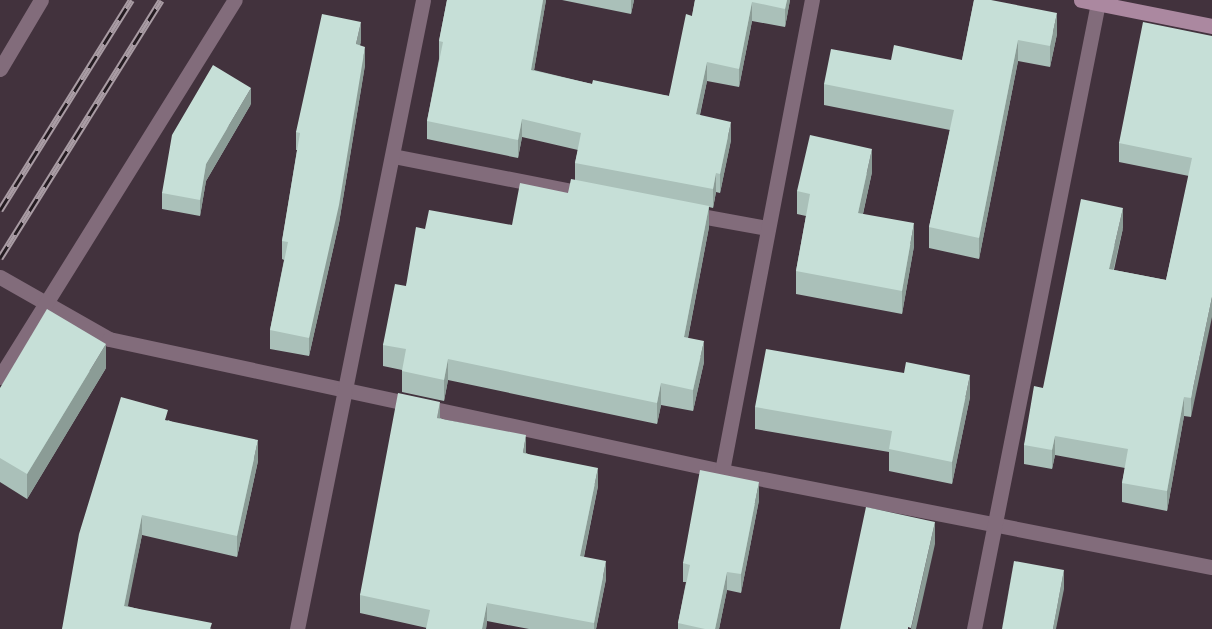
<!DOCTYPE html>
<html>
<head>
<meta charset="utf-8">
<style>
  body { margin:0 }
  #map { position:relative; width:1212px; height:629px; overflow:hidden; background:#42323d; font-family:Inter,sans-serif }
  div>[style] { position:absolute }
  .minor>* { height:15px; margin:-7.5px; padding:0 7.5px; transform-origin:7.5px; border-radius:7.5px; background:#826c7b }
  .secondary>* { height:15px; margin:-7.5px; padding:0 7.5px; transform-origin:7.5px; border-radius:7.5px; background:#ab88a0 }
  .rail>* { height:7px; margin-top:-3.5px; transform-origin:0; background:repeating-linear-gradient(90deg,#241c21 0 14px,#a99ca4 0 28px); box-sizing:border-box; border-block:2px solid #a99ca4 }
  .wall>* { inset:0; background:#aac0b9 }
  .shaded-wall>* { inset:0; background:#8b9c96 }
  .building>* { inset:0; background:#c6dfd7 }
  span { translate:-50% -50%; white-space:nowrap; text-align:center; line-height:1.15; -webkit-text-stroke:6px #241c21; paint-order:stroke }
</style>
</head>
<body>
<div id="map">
  <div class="minor">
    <div style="left:0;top:69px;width:80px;rotate:-59.3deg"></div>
    <div style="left:393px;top:156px;width:198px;rotate:11.1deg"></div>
    <div style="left:690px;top:214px;width:77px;rotate:10.4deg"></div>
    <div style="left:0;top:277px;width:125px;rotate:29.6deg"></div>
    <div style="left:109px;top:339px;width:627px;rotate:12.15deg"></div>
    <div style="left:722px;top:471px;width:499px;rotate:11.1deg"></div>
    <div style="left:0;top:377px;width:444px;rotate:-58.1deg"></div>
    <div style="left:722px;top:471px;width:480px;rotate:-79.2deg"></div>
    <div style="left:297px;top:629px;width:641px;rotate:-78.67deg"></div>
    <div style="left:974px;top:629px;width:638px;rotate:-78.8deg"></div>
  </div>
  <div class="secondary">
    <div style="left:1081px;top:0;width:134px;rotate:11.2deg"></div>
  </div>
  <div class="rail">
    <div style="left:0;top:210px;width:248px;rotate:-58deg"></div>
    <div style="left:0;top:258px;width:304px;rotate:-58deg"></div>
  </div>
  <div class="wall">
    <div style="clip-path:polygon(447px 0,546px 0,534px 70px,592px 84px,669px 96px,692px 16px,695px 0,790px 0,785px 27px,752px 21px,739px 87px,707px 81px,700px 115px,731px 140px,720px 193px,716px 192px,713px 208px,709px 207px,709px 227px,688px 338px,704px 362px,693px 411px,661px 405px,657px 424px,448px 380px,444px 401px,402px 392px,402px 370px,383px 366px,383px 345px,406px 286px,425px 229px,512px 225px,568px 193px,575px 180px,575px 163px,578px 150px,522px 137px,518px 158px,427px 139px,427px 121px,439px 59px,439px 41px)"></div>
    <div style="clip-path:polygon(562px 0,634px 0,631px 14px)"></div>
    <div style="clip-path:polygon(974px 0,1057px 34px,1050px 67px,1018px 61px,979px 259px,929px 248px,929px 227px,950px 130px,824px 105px,824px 84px,891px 60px,962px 60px)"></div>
    <div style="clip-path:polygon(1212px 36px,1191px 417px,1184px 416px,1167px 511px,1122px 502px,1122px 483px,1125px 468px,1055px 455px,1052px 469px,1024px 464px,1024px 445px,1043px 388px,1123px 228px,1114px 270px,1166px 280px,1189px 176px,1119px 162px,1119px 143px)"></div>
    <div style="clip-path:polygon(361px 41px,360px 45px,365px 65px,339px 223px,309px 356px,270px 349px,270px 330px,284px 260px,282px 259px,282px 241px,297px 150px,296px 150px,296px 132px)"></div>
    <div style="clip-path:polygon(251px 104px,206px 181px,200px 216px,162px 209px,162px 193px)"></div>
    <div style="clip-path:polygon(872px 172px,863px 214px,914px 246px,902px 314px,796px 294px,796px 271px,806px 216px,797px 214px,797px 191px)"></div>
    <div style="clip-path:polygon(106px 368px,27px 499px,0 482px,0 388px)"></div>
    <div style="clip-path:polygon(970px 397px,952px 484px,889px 471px,889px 452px,755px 429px,755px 407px)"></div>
    <div style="clip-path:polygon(440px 418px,526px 453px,598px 486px,584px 557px,606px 579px,596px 629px,529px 629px,487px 621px,486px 629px,426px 629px,427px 628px,360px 613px,360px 595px)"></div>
    <div style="clip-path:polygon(168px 420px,258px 461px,237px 557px,142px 535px,127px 606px,212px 629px,62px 629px)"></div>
    <div style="clip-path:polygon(759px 500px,741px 593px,727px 590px,719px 629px,678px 629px,678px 623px,686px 582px,683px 582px,683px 563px)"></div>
  </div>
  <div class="shaded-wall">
    <div style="clip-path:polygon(543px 0,546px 0,531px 88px,531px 70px)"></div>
    <div style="clip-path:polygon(631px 0,634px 0,631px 14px)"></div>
    <div style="clip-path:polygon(787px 0,790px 0,785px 27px,785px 9px)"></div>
    <div style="clip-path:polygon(752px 2px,752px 21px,739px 87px,739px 69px)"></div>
    <div style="clip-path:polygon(1057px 13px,1057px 34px,1050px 67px,1050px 46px)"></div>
    <div style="clip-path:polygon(361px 22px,361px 41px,356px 63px,356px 44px)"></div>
    <div style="clip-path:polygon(1018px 40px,1018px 61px,979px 259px,979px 238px)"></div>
    <div style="clip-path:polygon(365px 47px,365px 65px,339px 223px,309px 356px,309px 338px)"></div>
    <div style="clip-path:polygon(707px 62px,707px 81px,696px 132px,696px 114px)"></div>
    <div style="clip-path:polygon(251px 88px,251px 104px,206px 181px,200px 216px,200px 200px,206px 164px)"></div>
    <div style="clip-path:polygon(522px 119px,522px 137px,518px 158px,518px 140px)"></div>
    <div style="clip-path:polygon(731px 122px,731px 140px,720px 193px,720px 174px)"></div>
    <div style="clip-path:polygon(872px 149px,872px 172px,858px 236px,858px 213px)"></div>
    <div style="clip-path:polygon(716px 173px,716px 192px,713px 208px,713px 189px)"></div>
    <div style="clip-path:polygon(709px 206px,709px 227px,684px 358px,684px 337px)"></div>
    <div style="clip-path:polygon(1123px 208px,1123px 228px,1109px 288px,1109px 269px)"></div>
    <div style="clip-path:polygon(914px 223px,914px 246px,902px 314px,902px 291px)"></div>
    <div style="clip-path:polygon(1212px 297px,1212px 317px,1191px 417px,1191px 398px)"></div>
    <div style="clip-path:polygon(704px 341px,704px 362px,693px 411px,693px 390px)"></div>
    <div style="clip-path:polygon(106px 344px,106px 368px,27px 499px,27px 474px)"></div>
    <div style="clip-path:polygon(448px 359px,448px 380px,444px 401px,444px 380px)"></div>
    <div style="clip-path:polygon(970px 375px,970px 397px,952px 484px,952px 462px)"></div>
    <div style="clip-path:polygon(661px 383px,661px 405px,657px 424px,657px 403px)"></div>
    <div style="clip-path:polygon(1184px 397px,1184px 416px,1167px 511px,1167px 491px)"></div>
    <div style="clip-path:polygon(440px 402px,440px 420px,437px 418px)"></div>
    <div style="clip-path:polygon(526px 435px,526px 454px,523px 453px)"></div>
    <div style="clip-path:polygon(1055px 436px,1055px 455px,1052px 469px,1052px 450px)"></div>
    <div style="clip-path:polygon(258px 440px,258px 461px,237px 557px,237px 536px)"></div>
    <div style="clip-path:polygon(598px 468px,598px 486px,580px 575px,580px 556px)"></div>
    <div style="clip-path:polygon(759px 482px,759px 500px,741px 593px,741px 574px)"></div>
    <div style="clip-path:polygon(142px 515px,142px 535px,124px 626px,124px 606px)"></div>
    <div style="clip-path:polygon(935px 522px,935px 544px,916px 629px,911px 629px)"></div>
    <div style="clip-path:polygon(606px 561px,606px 579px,596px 629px,594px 629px,594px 623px)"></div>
    <div style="clip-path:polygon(1064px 570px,1064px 589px,1056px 629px,1053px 629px)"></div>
    <div style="clip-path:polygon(727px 572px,727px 590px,719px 629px,715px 629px)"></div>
    <div style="clip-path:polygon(487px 603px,487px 621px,486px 629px,482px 629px)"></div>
  </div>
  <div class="building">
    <div style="clip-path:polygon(447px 0,543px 0,531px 70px,592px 84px,593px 80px,669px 96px,686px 14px,692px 16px,695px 0,787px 0,785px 9px,752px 2px,739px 69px,707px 62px,696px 114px,731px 122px,720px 174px,716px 173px,713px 189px,575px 163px,581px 133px,522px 119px,518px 140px,427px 121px,443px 42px,439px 41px)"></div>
    <div style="clip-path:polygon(974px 0,991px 0,1057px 13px,1050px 46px,1018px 40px,979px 238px,929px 227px,954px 110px,824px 84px,831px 49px,891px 60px,894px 45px,962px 60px)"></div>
    <div style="clip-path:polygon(322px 14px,361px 22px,356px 44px,365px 47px,339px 205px,309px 338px,270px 330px,288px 242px,282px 241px,300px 133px,296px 132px)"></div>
    <div style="clip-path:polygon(1143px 22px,1212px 36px,1212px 297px,1191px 398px,1184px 397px,1167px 491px,1122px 483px,1128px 449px,1055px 436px,1052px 450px,1024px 445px,1034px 386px,1043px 388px,1081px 199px,1123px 208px,1109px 269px,1166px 280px,1192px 158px,1119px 143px)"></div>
    <div style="clip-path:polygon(213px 65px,251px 88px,206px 164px,200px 200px,162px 193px,172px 135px)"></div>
    <div style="clip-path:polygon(810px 135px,872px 149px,858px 213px,914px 223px,902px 291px,796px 271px,810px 194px,797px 191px)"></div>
    <div style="clip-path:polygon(571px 179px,709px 206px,684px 337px,704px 341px,693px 390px,661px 383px,657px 403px,448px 359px,444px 380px,402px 371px,406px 349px,383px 345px,395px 284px,406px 286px,416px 227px,425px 229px,429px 210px,512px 225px,520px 183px,568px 193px)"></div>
    <div style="clip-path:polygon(47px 309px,106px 344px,27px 474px,0 458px,0 388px)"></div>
    <div style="clip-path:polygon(766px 349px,904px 373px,906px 362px,970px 375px,952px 462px,889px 449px,892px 431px,755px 407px)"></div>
    <div style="clip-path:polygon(398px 393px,440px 402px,437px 418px,526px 435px,523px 453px,598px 468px,580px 556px,606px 561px,594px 623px,487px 603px,482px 629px,426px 629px,430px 610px,360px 595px)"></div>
    <div style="clip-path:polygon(121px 397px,168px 410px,165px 420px,258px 440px,237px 536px,142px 515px,124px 606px,212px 623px,210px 629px,62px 629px,79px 534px)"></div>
    <div style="clip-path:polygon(700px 470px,759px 482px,741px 574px,727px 572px,715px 629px,705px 629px,678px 623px,690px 565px,683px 563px)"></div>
    <div style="clip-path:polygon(866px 507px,935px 522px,911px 628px,908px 627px,908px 629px,840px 629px)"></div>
    <div style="clip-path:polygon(1014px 561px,1064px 570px,1053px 629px,1002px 629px)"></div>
  </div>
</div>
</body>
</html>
